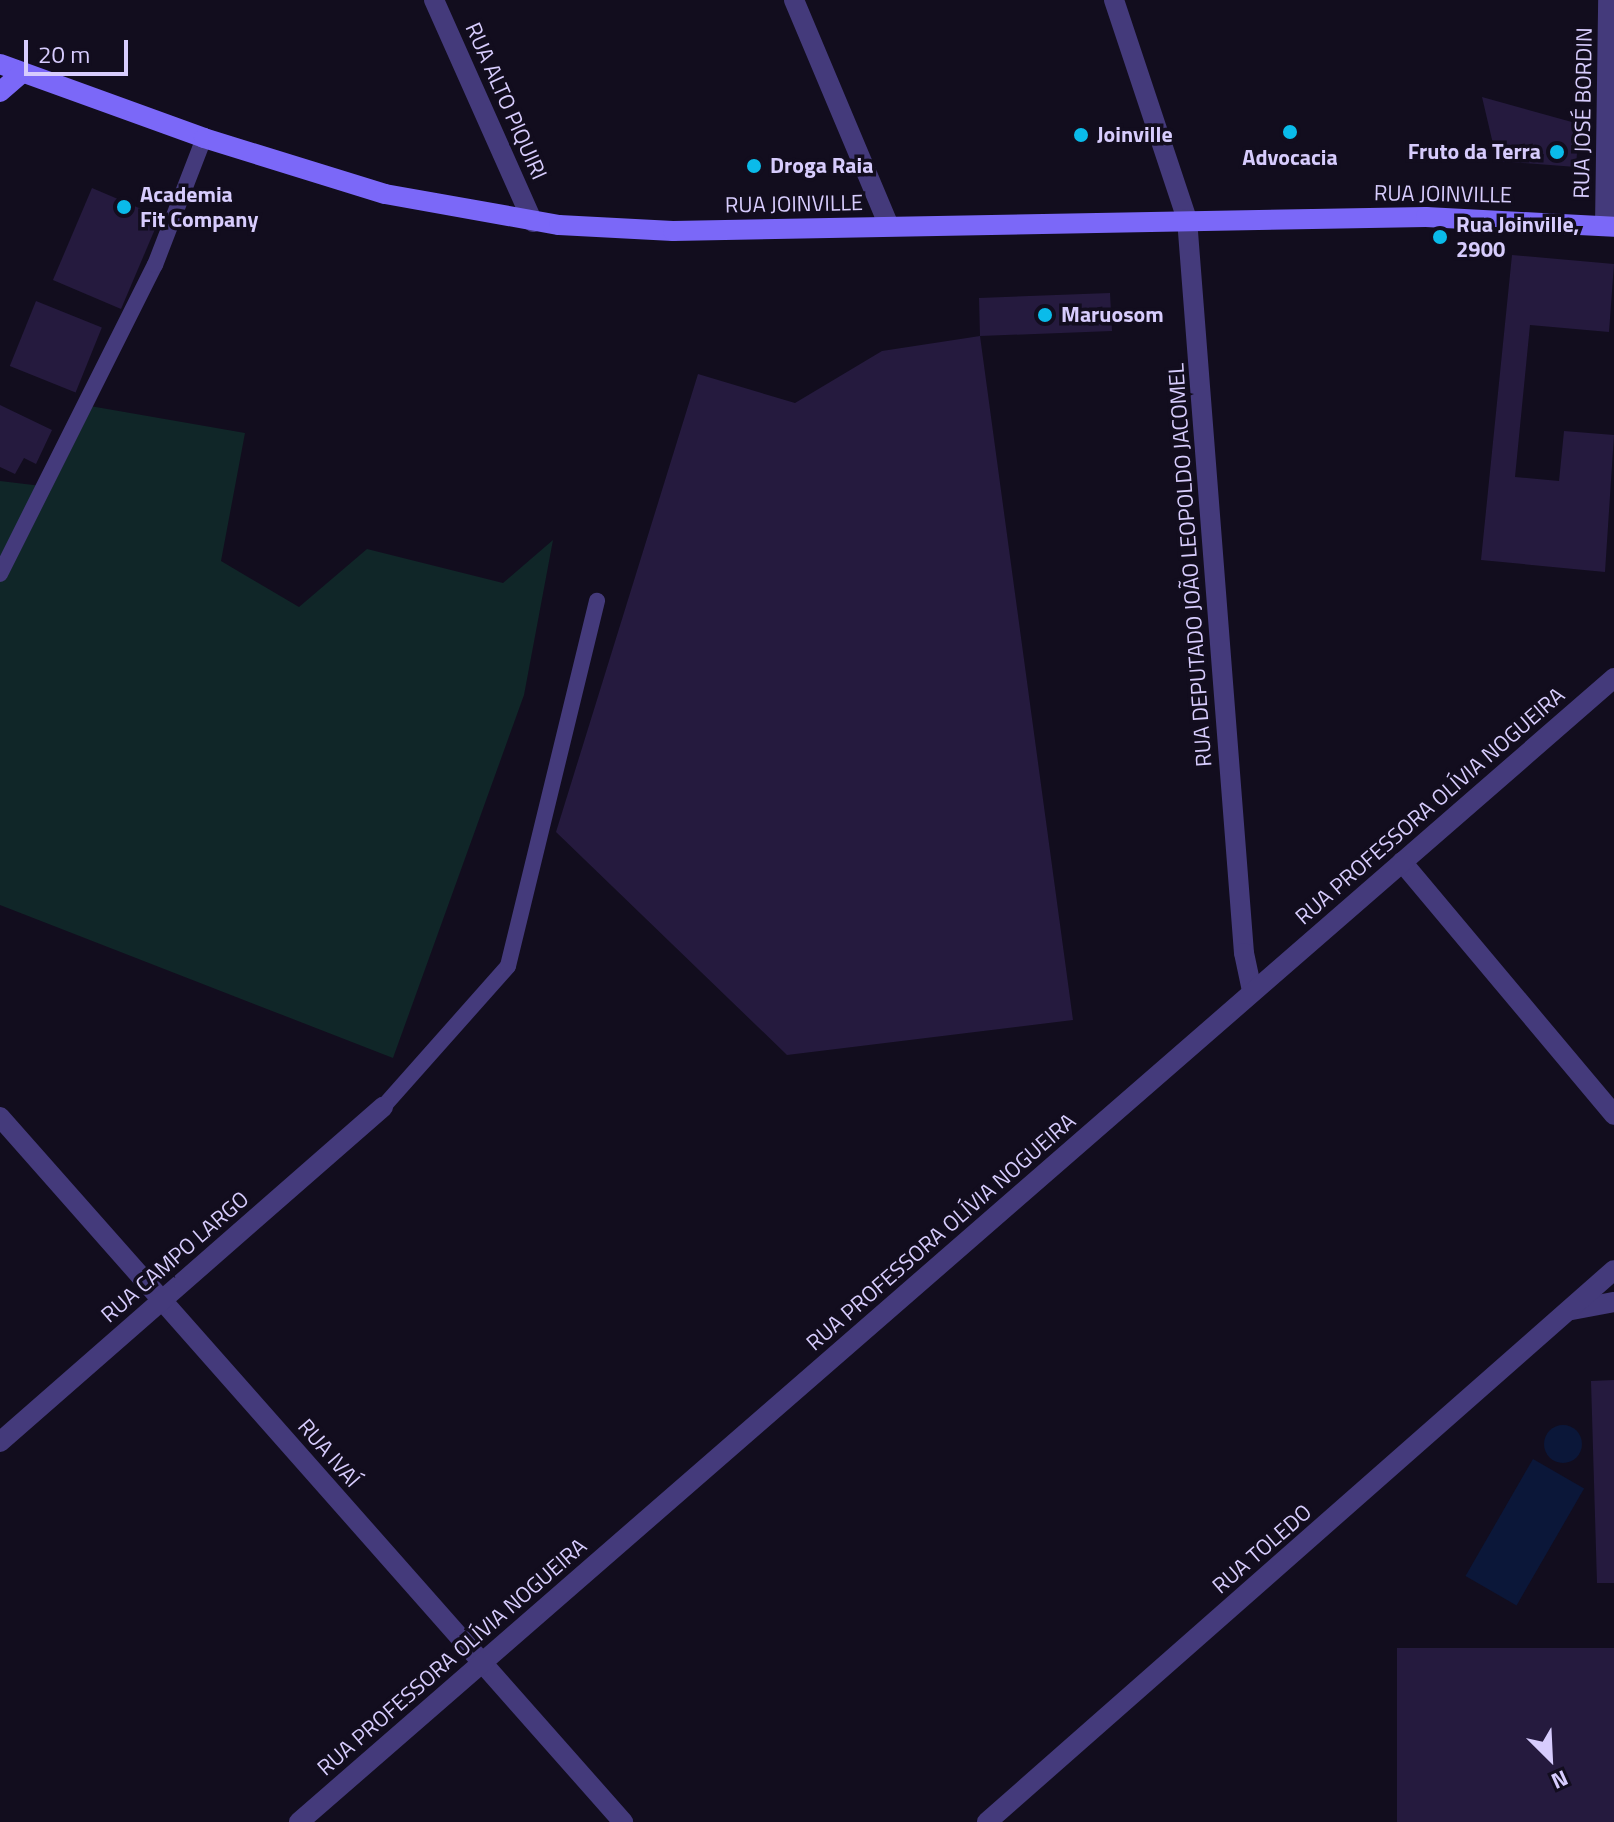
<!DOCTYPE html>
<html>
<head>
<meta charset="utf-8">
<style>
  body { margin:0 }
  #map { position:relative; width:1614px; height:1822px; overflow:hidden; background:#120d1e; font-family:"Titillium Web",sans-serif }
  div>[style] { position:absolute }
  .green>* { inset:0; background:#102628 }
  .water>* { inset:0; background:#0b1739; transform-origin:0 0 }
  .round { border-radius:50% }
  .building>* { inset:0; background:#251a3e; transform-origin:0 0 }
  .service>* { height:16px; margin:-8px; padding:0 8px; transform-origin:8px; border-radius:8px; background:#443a7b }
  .minor>* { height:20px; margin:-10px; padding:0 10px; transform-origin:10px; border-radius:10px; background:#443a7b }
  .tertiary>* { height:20px; margin:-10px; padding:0 10px; transform-origin:10px; border-radius:10px; background:#443a7b }
  .secondary>* { height:20px; margin:-10px; padding:0 10px; transform-origin:10px; border-radius:10px; background:#7b68f8 }
  .dots>* { width:22px; height:22px; translate:-50% -50%; box-sizing:border-box; border:4px solid #120d1e; border-radius:50% }
  span { translate:-50% -50%; white-space:nowrap; text-align:center; line-height:1.15; -webkit-text-stroke:7px #120d1e; paint-order:stroke }
  .street-label { font-size:22px; color:#d7ccfd }
  .poi-label { font-size:22px; color:#d7ccfd; font-weight:700 }
  .left { translate:0 -50%; text-align:left }
  .right { translate:-100% -50%; text-align:right }
  .north { position:absolute; left:1510px; top:1718px; width:80px; height:80px; -webkit-text-stroke:6px #120d1e; paint-order:stroke; rotate:156deg; font-size:22px; font-weight:700; line-height:32px; text-align:center; color:#d7ccfd }
  .north::after { content:''; display:block; margin:auto; width:28px; height:36px; background:#d7ccfd; clip-path:polygon(50% 0,100% 100%,50% 72%,0 100%) }
  .scale { position:absolute; left:24px; top:40px; width:104px; height:36px; box-sizing:border-box; border:4px solid #d7ccfd; border-top:0; padding-left:10px; font-size:24px; line-height:28px; white-space:nowrap; color:#d7ccfd; -webkit-text-stroke:6px #120d1e; paint-order:stroke }
</style>
</head>
<body>
<div id="map">
  <div class="green">
    <div style="clip-path:polygon(90px 406px,245px 433px,221px 561px,299px 607px,367px 549px,503px 583px,553px 540px,524px 695px,393px 1058px,0 905px,0 481px,50px 487px)"></div>
  </div>
  <div class="water">
    <div class="round" style="left:1544px;top:1425px;width:38px;height:38px"></div>
    <div style="left:1533px;top:1459px;width:59px;height:135px;rotate:30deg"></div>
  </div>
  <div class="building">
    <div style="clip-path:polygon(1482px 97px,1579px 124px,1576px 167px,1497px 161px)"></div>
    <div style="left:92px;top:188px;width:74px;height:100px;rotate:23deg"></div>
    <div style="clip-path:polygon(1512px 255px,1614px 264px,1609px 332px,1530px 325px,1515px 477px,1559px 481px,1564px 431px,1614px 435px,1605px 572px,1481px 560px)"></div>
    <div style="clip-path:polygon(1110px 293px,1112px 331px,980px 336px,1073px 1020px,787px 1055px,556px 832px,698px 374px,795px 403px,882px 351px,980px 336px,979px 298px)"></div>
    <div style="left:36px;top:301px;width:71px;height:70px;rotate:22deg"></div>
    <div style="clip-path:polygon(0 405px,52px 430px,36px 464px,24px 458px,15px 474px,0 467px)"></div>
    <div style="clip-path:polygon(1614px 1380px,1614px 1583px,1597px 1583px,1591px 1381px)"></div>
    <div style="left:1614px;top:1648px;width:174px;height:217px;rotate:90deg"></div>
  </div>
  <div class="service">
    <div style="left:0;top:574px;width:346px;rotate:-63.4deg"></div>
    <div style="left:155px;top:265px;width:136px;rotate:-68.9deg"></div>
    <div style="left:383px;top:1107px;width:188px;rotate:-48.4deg"></div>
    <div style="left:508px;top:966px;width:376px;rotate:-76.3deg"></div>
  </div>
  <div class="minor">
    <div style="left:434px;top:0;width:243px;rotate:66deg"></div>
    <div style="left:794px;top:0;width:245px;rotate:67.2deg"></div>
    <div style="left:1114px;top:0;width:231px;rotate:71.6deg"></div>
    <div style="left:1187px;top:219px;width:736px;rotate:85.56deg"></div>
    <div style="left:1244px;top:953px;width:40px;rotate:78deg"></div>
    <div style="left:1605px;top:226px;width:226px;rotate:-89.2deg"></div>
    <div style="left:1402px;top:862px;width:330px;rotate:50deg"></div>
    <div style="left:0;top:1117px;width:941px;rotate:48.53deg"></div>
    <div style="left:1572px;top:1310px;width:43px;rotate:-10.8deg"></div>
    <div style="left:0;top:1442px;width:509px;rotate:-41.18deg"></div>
    <div style="left:987px;top:1822px;width:835px;rotate:-41.36deg"></div>
  </div>
  <div class="tertiary">
    <div style="left:299px;top:1822px;width:1743px;rotate:-41.02deg"></div>
  </div>
  <div class="secondary">
    <div style="left:0;top:64px;width:217px;rotate:19.9deg"></div>
    <div style="left:204px;top:138px;width:189px;rotate:17.2deg"></div>
    <div style="left:385px;top:194px;width:177px;rotate:10.1deg"></div>
    <div style="left:559px;top:225px;width:114px;rotate:3deg"></div>
    <div style="left:673px;top:231px;width:753px;rotate:-1.07deg"></div>
    <div style="left:1426px;top:217px;width:188px;rotate:3deg"></div>
    <div style="left:0;top:92px;width:29px;rotate:-41deg"></div>
  </div>
  <div class="dots">
    <div style="left:1290px;top:132px;background:#0abbea"></div>
    <div style="left:1081px;top:135px;background:#0abbea"></div>
    <div style="left:1557px;top:152px;background:#0abbea"></div>
    <div style="left:754px;top:166px;background:#0abbea"></div>
    <div style="left:124px;top:207px;background:#0abbea"></div>
    <div style="left:1440px;top:237px;background:#0abbea"></div>
    <div style="left:1045px;top:315px;background:#0abbea"></div>
  </div>
  <div class="street-label">
    <span style="left:506px;top:101px;rotate:66deg">RUA ALTO PIQUIRI</span>
    <span style="left:1583px;top:113px;rotate:-89deg">RUA JOSÉ BORDIN</span>
    <span style="left:1443px;top:194px;rotate:1deg">RUA JOINVILLE</span>
    <span style="left:794px;top:204px;rotate:-1deg">RUA JOINVILLE</span>
    <span style="left:1190px;top:565px;rotate:-94deg">RUA DEPUTADO JOÃO LEOPOLDO JACOMEL</span>
    <span style="left:1430px;top:806px;rotate:-41deg">RUA PROFESSORA OLÍVIA NOGUEIRA</span>
    <span style="left:941px;top:1232px;rotate:-41deg">RUA PROFESSORA OLÍVIA NOGUEIRA</span>
    <span style="left:175px;top:1257px;rotate:-41deg">RUA CAMPO LARGO</span>
    <span style="left:329px;top:1453px;rotate:49deg">RUA IVAÍ</span>
    <span style="left:1262px;top:1549px;rotate:-41deg">RUA TOLEDO</span>
    <span style="left:452px;top:1657px;rotate:-41deg">RUA PROFESSORA OLÍVIA NOGUEIRA</span>
  </div>
  <div class="poi-label">
    <span class="left" style="left:1097px;top:135px">Joinville</span>
    <span class="right" style="left:1541px;top:152px">Fruto da Terra</span>
    <span style="left:1290px;top:158px">Advocacia</span>
    <span class="left" style="left:770px;top:166px">Droga Raia</span>
    <span class="left" style="left:140px;top:207px">Academia<br>Fit Company</span>
    <span class="left" style="left:1456px;top:237px">Rua Joinville,<br>2900</span>
    <span class="left" style="left:1061px;top:315px">Maruosom</span>
  </div>
  <div class="north">N</div>
  <div class="scale">20 m</div>
</div>
</body>
</html>
